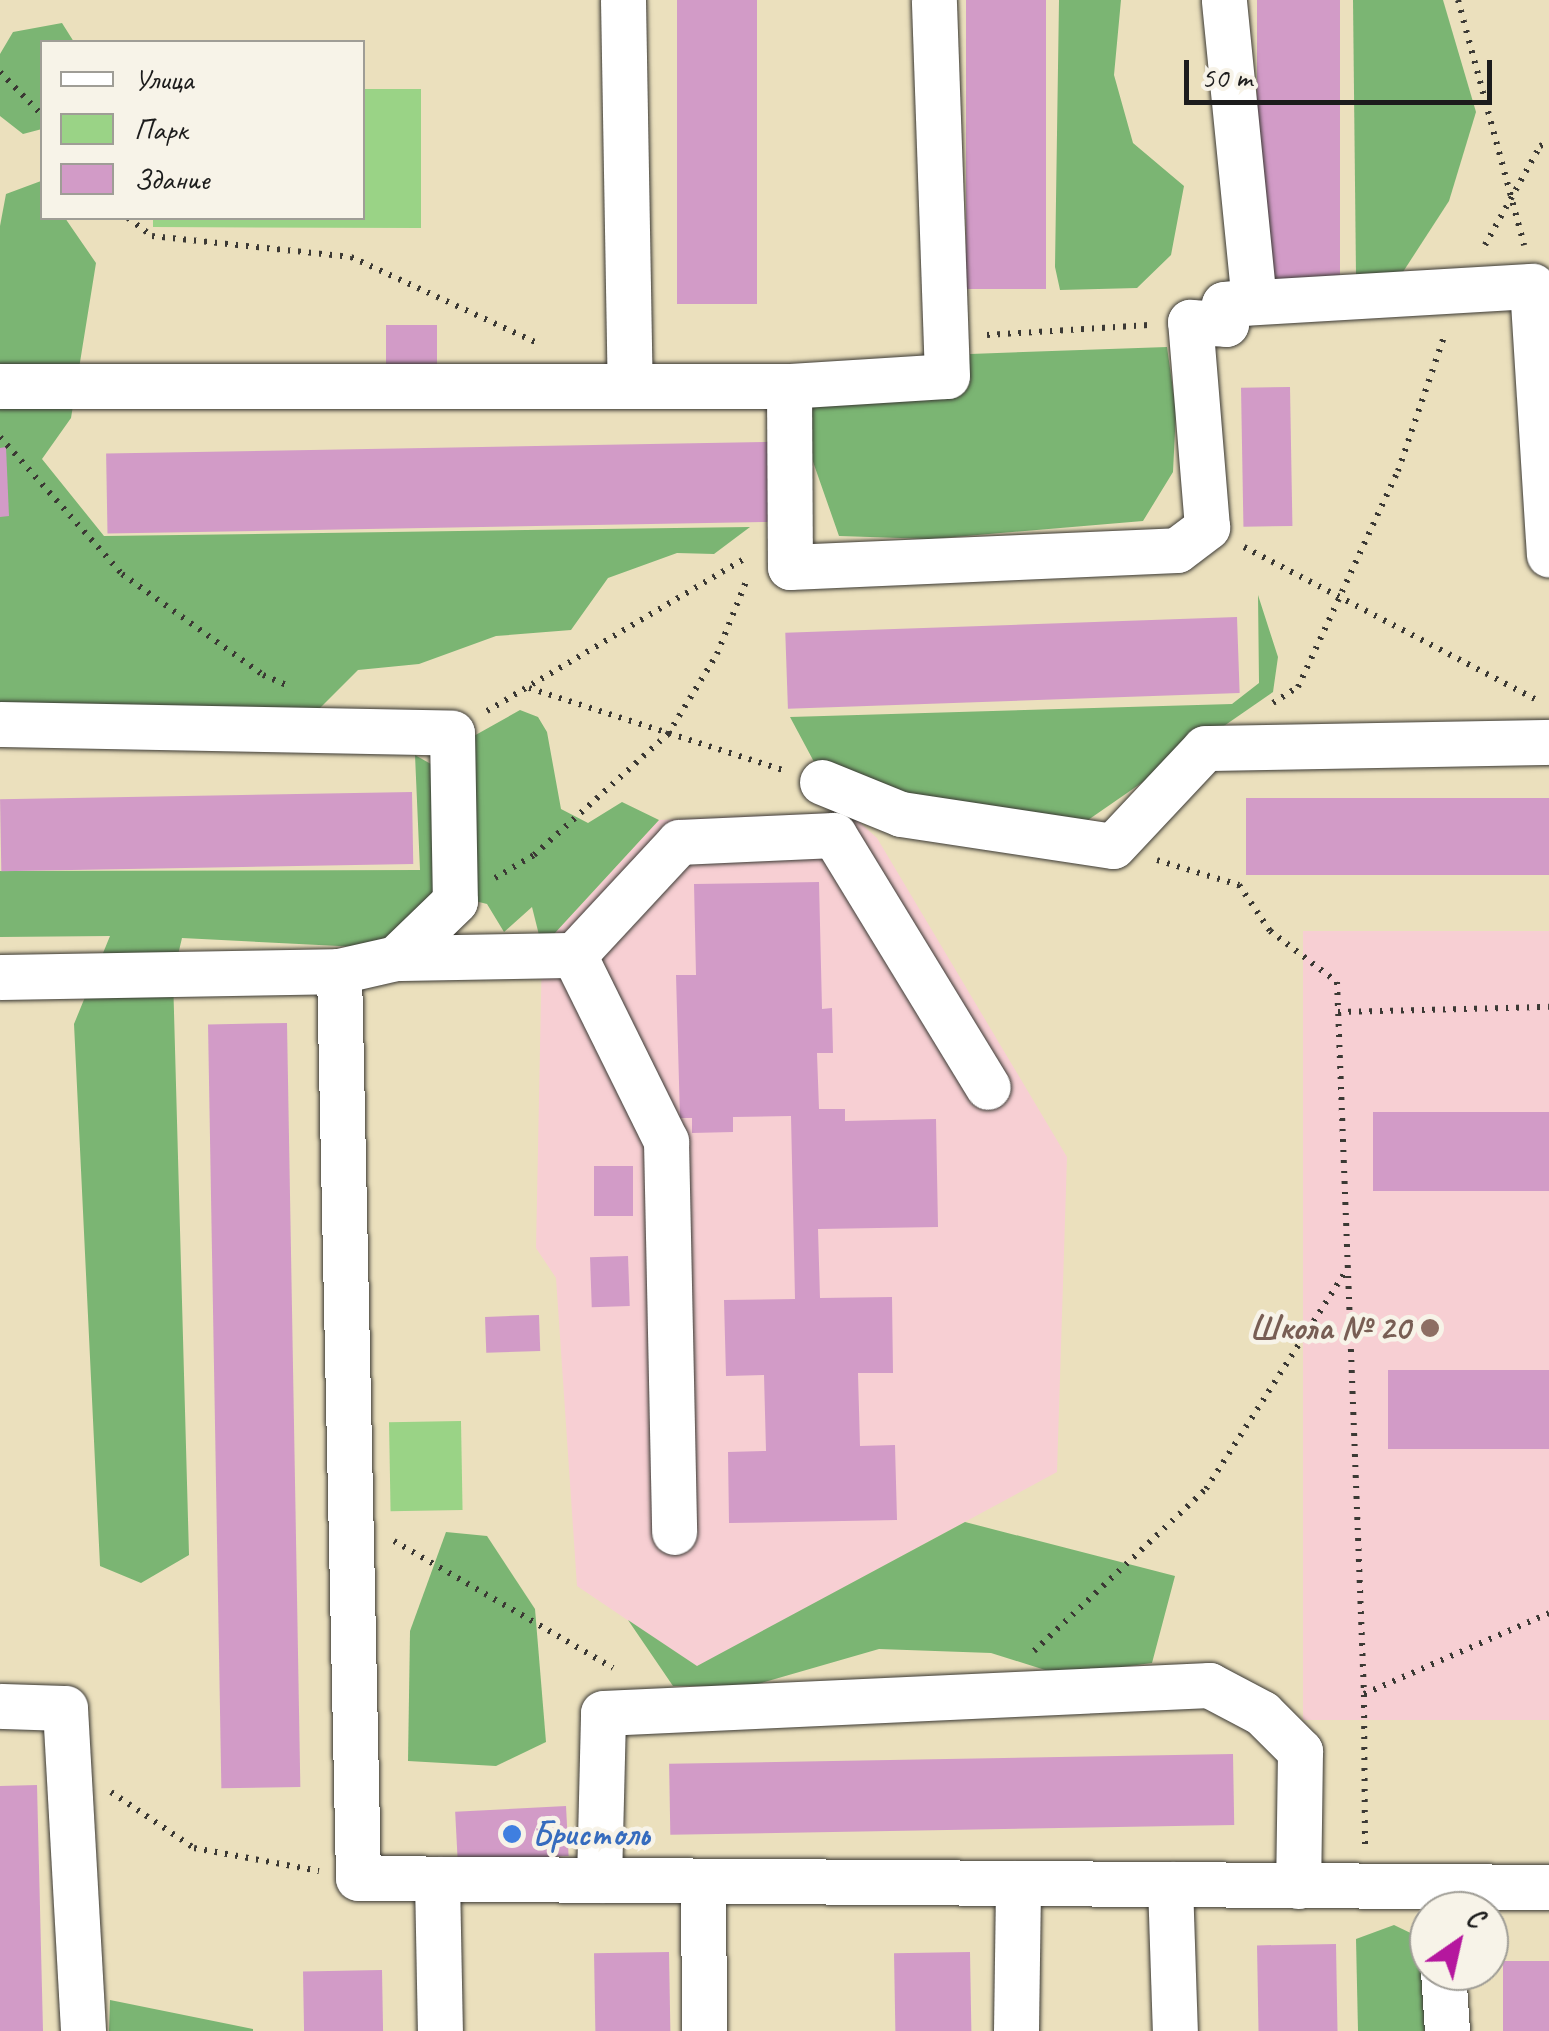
<!DOCTYPE html>
<html>
<head>
<meta charset="utf-8">
<style>
  body { margin:0 }
  #map { position:relative; width:1549px; height:2031px; overflow:hidden; background:#ebe0bd; font-family:Caveat,sans-serif }
  div>[style] { position:absolute }
  .built>* { inset:0; background:#f7cfd3; transform-origin:0 0 }
  .green>* { inset:0; background:#9ad386; transform-origin:0 0 }
  .forest>* { inset:0; background:#7bb573 }
  .building>* { inset:0; background:#d29bc7; transform-origin:0 0 }
  .path>* { height:6px; margin-top:-3px; transform-origin:0; background:repeating-linear-gradient(90deg,#3b3934 0 2.5px,transparent 0 10.5px) }
  .roads { filter:drop-shadow(0 0 2px #3b3934) drop-shadow(0 0 2px #3b3934) }
  .minor>* { height:45px; margin:-22.5px; padding:0 22.5px; transform-origin:22.5px; border-radius:22.5px; background:#fff }
  .dots>* { width:28px; height:28px; translate:-50% -50%; box-sizing:border-box; border:5px solid #f7f3e8; border-radius:50% }
  span { translate:-50% -50%; white-space:nowrap; text-align:center; line-height:1.15; -webkit-text-stroke:9px #f7f3e8; paint-order:stroke }
  .education-label { font-size:35px; color:#785e54; font-weight:700 }
  .right { translate:-100% -50%; text-align:right }
  .shop-label { font-size:35px; color:#366cbe; font-weight:700 }
  .left { translate:0 -50%; text-align:left }
  .legend { position:absolute; left:40px; top:40px; width:325px; height:180px; box-sizing:border-box; background:#f7f3e8; border:2px solid #9f9d96; margin:0; padding:12px 18px; list-style:none; font-size:30px; color:#1c1c1c }
  .legend li { display:flex; align-items:center; gap:20px; height:50px }
  .legend b { width:50px; border:2px solid #9f9d96 }
  .north { position:absolute; left:1409px; top:1891px; width:100px; height:100px; box-sizing:border-box; background:#f7f3e8; border:2px solid #9f9d96; border-radius:50%; rotate:34deg; font-size:28px; font-weight:700; line-height:40px; text-align:center; color:#1c1c1c }
  .north::after { content:''; display:block; margin:auto; width:35px; height:45px; background:#b5179e; clip-path:polygon(50% 0,100% 100%,50% 72%,0 100%) }
  .scale { position:absolute; left:1184px; top:60px; width:308px; height:45px; box-sizing:border-box; border:5px solid #1c1c1c; border-top:0; padding-left:12px; font-size:30px; line-height:35px; white-space:nowrap; color:#1c1c1c; -webkit-text-stroke:8px #f7f3e8; paint-order:stroke }
</style>
</head>
<body>
<div id="map">
  <div class="built">
    <div style="clip-path:polygon(848px 812px,877px 838px,1067px 1157px,1057px 1472px,697px 1667px,577px 1586px,556px 1278px,536px 1248px,542px 947px,659px 820px)"></div>
    <div style="left:1549px;top:931px;width:789px;height:246px;rotate:90deg"></div>
  </div>
  <div class="green">
    <div style="clip-path:polygon(363px 89px,421px 89px,421px 228px,153px 227px,153px 218px,362px 218px)"></div>
    <div style="left:461px;top:1421px;width:89px;height:72px;rotate:89deg"></div>
  </div>
  <div class="forest">
    <div style="clip-path:polygon(1059px 0,1121px 0,1114px 75px,1133px 143px,1184px 186px,1171px 255px,1137px 288px,1060px 290px,1055px 267px)"></div>
    <div style="clip-path:polygon(1353px 0,1443px 0,1476px 112px,1449px 201px,1401px 275px,1356px 275px)"></div>
    <div style="clip-path:polygon(62px 23px,74px 42px,42px 42px,42px 129px,23px 134px,0 116px,0 54px,13px 32px)"></div>
    <div style="clip-path:polygon(41px 181px,42px 218px,65px 218px,96px 263px,71px 418px,42px 459px,104px 536px,750px 527px,714px 554px,677px 553px,608px 578px,571px 630px,496px 636px,419px 664px,358px 670px,317px 711px,0 708px,0 226px,6px 194px)"></div>
    <div style="clip-path:polygon(1167px 347px,1176px 411px,1173px 472px,1143px 521px,931px 539px,839px 536px,804px 436px,813px 400px,965px 378px,970px 354px)"></div>
    <div style="clip-path:polygon(1258px 595px,1278px 657px,1273px 692px,1088px 820px,945px 816px,820px 773px,790px 717px,1232px 704px,1259px 683px)"></div>
    <div style="clip-path:polygon(520px 710px,538px 717px,547px 732px,561px 809px,588px 823px,622px 802px,659px 820px,542px 947px,532px 907px,504px 932px,487px 904px,435px 891px,379px 948px,182px 938px,173px 976px,189px 1555px,141px 1583px,100px 1566px,74px 1024px,110px 936px,0 937px,0 871px,420px 870px,415px 755px,466px 784px,472px 737px)"></div>
    <div style="clip-path:polygon(965px 1522px,1175px 1576px,1152px 1663px,1061px 1675px,991px 1653px,879px 1649px,751px 1686px,673px 1686px,628px 1620px,697px 1666px)"></div>
    <div style="clip-path:polygon(446px 1532px,487px 1536px,535px 1609px,546px 1742px,496px 1766px,408px 1761px,410px 1631px)"></div>
    <div style="clip-path:polygon(1394px 1925px,1423px 1939px,1426px 2031px,1358px 2031px,1356px 1939px)"></div>
    <div style="clip-path:polygon(110px 2000px,253px 2029px,253px 2031px,109px 2031px)"></div>
  </div>
  <div class="building">
    <div style="left:677px;top:0;width:80px;height:304px"></div>
    <div style="left:966px;top:0;width:80px;height:289px"></div>
    <div style="left:1257px;top:0;width:83px;height:283px"></div>
    <div style="left:386px;top:325px;width:51px;height:41px"></div>
    <div style="left:1290px;top:387px;width:139px;height:49px;rotate:89deg"></div>
    <div style="left:768px;top:442px;width:80px;height:662px;rotate:89deg"></div>
    <div style="clip-path:polygon(6px 447px,9px 516px,0 517px,0 448px)"></div>
    <div style="left:1237px;top:617px;width:76px;height:452px;rotate:88deg"></div>
    <div style="left:412px;top:792px;width:72px;height:412px;rotate:89deg"></div>
    <div style="left:1549px;top:798px;width:77px;height:303px;rotate:90deg"></div>
    <div style="clip-path:polygon(819px 882px,822px 1009px,832px 1008px,833px 1053px,817px 1053px,819px 1109px,845px 1109px,845px 1121px,936px 1119px,938px 1227px,818px 1229px,820px 1298px,892px 1297px,893px 1373px,858px 1373px,860px 1446px,895px 1445px,897px 1520px,729px 1523px,728px 1452px,766px 1451px,764px 1375px,726px 1376px,724px 1300px,795px 1299px,791px 1116px,733px 1117px,733px 1132px,692px 1133px,692px 1118px,680px 1118px,676px 975px,696px 975px,694px 884px)"></div>
    <div style="left:287px;top:1023px;width:764px;height:79px;rotate:89deg"></div>
    <div style="left:1549px;top:1112px;width:79px;height:176px;rotate:90deg"></div>
    <div style="left:594px;top:1166px;width:39px;height:50px"></div>
    <div style="left:628px;top:1256px;width:50px;height:38px;rotate:88deg"></div>
    <div style="left:539px;top:1315px;width:36px;height:54px;rotate:88deg"></div>
    <div style="left:1549px;top:1370px;width:79px;height:161px;rotate:90deg"></div>
    <div style="left:1233px;top:1754px;width:71px;height:564px;rotate:89deg"></div>
    <div style="clip-path:polygon(37px 1785px,43px 2031px,0 2031px,0 1786px)"></div>
    <div style="left:566px;top:1806px;width:50px;height:111px;rotate:87deg"></div>
    <div style="left:1336px;top:1944px;width:87px;height:79px;rotate:89deg"></div>
    <div style="left:669px;top:1952px;width:79px;height:75px;rotate:89deg"></div>
    <div style="left:970px;top:1952px;width:79px;height:76px;rotate:89deg"></div>
    <div style="left:1549px;top:1961px;width:70px;height:46px;rotate:90deg"></div>
    <div style="left:382px;top:1970px;width:61px;height:79px;rotate:89deg"></div>
  </div>
  <div class="path">
    <div style="left:1458px;top:0;width:254px;rotate:74.9deg"></div>
    <div style="left:0;top:72px;width:60px;rotate:45.7deg"></div>
    <div style="left:128px;top:218px;width:30px;rotate:37deg"></div>
    <div style="left:152px;top:236px;width:200px;rotate:6deg"></div>
    <div style="left:351px;top:257px;width:203px;rotate:24.8deg"></div>
    <div style="left:1485px;top:245px;width:113px;rotate:-60.9deg"></div>
    <div style="left:1540px;top:146px;width:10px;rotate:-24deg"></div>
    <div style="left:987px;top:335px;width:162px;rotate:-3.5deg"></div>
    <div style="left:0;top:437px;width:183px;rotate:48.3deg"></div>
    <div style="left:122px;top:574px;width:173px;rotate:35.6deg"></div>
    <div style="left:263px;top:675px;width:26px;rotate:23deg"></div>
    <div style="left:1244px;top:547px;width:328px;rotate:27.6deg"></div>
    <div style="left:529px;top:688px;width:267px;rotate:17.9deg"></div>
    <div style="left:1273px;top:703px;width:30px;rotate:-33deg"></div>
    <div style="left:1298px;top:687px;width:238px;rotate:-65.2deg"></div>
    <div style="left:1398px;top:471px;width:145px;rotate:-71.1deg"></div>
    <div style="left:487px;top:711px;width:302px;rotate:-30.6deg"></div>
    <div style="left:1157px;top:860px;width:86px;rotate:17deg"></div>
    <div style="left:1239px;top:885px;width:55px;rotate:56deg"></div>
    <div style="left:1270px;top:931px;width:84px;rotate:37.3deg"></div>
    <div style="left:1337px;top:982px;width:713px;rotate:87.83deg"></div>
    <div style="left:495px;top:878px;width:45px;rotate:-30.5deg"></div>
    <div style="left:534px;top:855px;width:181px;rotate:-42.1deg"></div>
    <div style="left:668px;top:734px;width:94px;rotate:-58.5deg"></div>
    <div style="left:717px;top:654px;width:83px;rotate:-68.1deg"></div>
    <div style="left:1338px;top:1012px;width:211px;rotate:-1.4deg"></div>
    <div style="left:394px;top:1541px;width:253px;rotate:30.1deg"></div>
    <div style="left:1034px;top:1651px;width:236px;rotate:-43.3deg"></div>
    <div style="left:1206px;top:1489px;width:261px;rotate:-57.3deg"></div>
    <div style="left:111px;top:1792px;width:100px;rotate:34deg"></div>
    <div style="left:194px;top:1848px;width:127px;rotate:10.4deg"></div>
    <div style="left:1365px;top:1844px;width:150px;rotate:-90.4deg"></div>
    <div style="left:1364px;top:1694px;width:202px;rotate:-23.6deg"></div>
  </div>
  <div class="roads">
    <div class="minor">
      <div style="left:623px;top:0;width:386px;rotate:89deg"></div>
      <div style="left:1226px;top:304px;width:307px;rotate:-3.4deg"></div>
      <div style="left:1532px;top:286px;width:269px;rotate:86.4deg"></div>
      <div style="left:0;top:386px;width:789px"></div>
      <div style="left:789px;top:386px;width:181px;rotate:89.7deg"></div>
      <div style="left:790px;top:567px;width:387px;rotate:-2.5deg"></div>
      <div style="left:1177px;top:550px;width:38px;rotate:-37deg"></div>
      <div style="left:1207px;top:527px;width:206px;rotate:-94.7deg"></div>
      <div style="left:1190px;top:322px;width:36px;rotate:3deg"></div>
      <div style="left:1226px;top:324px;width:20px;rotate:-96deg"></div>
      <div style="left:1224px;top:304px;width:30px;rotate:-4deg"></div>
      <div style="left:1254px;top:302px;width:303px;rotate:-95.7deg"></div>
      <div style="left:789px;top:386px;width:158px;rotate:-3.6deg"></div>
      <div style="left:947px;top:376px;width:376px;rotate:-92deg"></div>
      <div style="left:0;top:724px;width:452px;rotate:1.1deg"></div>
      <div style="left:452px;top:733px;width:168px;rotate:89deg"></div>
      <div style="left:455px;top:901px;width:82px;rotate:136deg"></div>
      <div style="left:822px;top:782px;width:85px;rotate:22.1deg"></div>
      <div style="left:901px;top:814px;width:214px;rotate:8.6deg"></div>
      <div style="left:1113px;top:846px;width:134px;rotate:-46.8deg"></div>
      <div style="left:1205px;top:748px;width:344px;rotate:-1deg"></div>
      <div style="left:574px;top:955px;width:154px;rotate:-47.1deg"></div>
      <div style="left:679px;top:842px;width:155px;rotate:-2.6deg"></div>
      <div style="left:834px;top:835px;width:295px;rotate:58.6deg"></div>
      <div style="left:339px;top:971px;width:58px;rotate:-12.8deg"></div>
      <div style="left:396px;top:958px;width:178px;rotate:-1deg"></div>
      <div style="left:574px;top:955px;width:208px;rotate:63.7deg"></div>
      <div style="left:666px;top:1141px;width:391px;rotate:88.8deg"></div>
      <div style="left:0;top:977px;width:339px;rotate:-1deg"></div>
      <div style="left:339px;top:971px;width:907px;rotate:88.8deg"></div>
      <div style="left:358px;top:1878px;width:1191px;rotate:0.43deg"></div>
      <div style="left:0;top:1706px;width:65px;rotate:1.8deg"></div>
      <div style="left:65px;top:1708px;width:324px;rotate:86.8deg"></div>
      <div style="left:437px;top:1879px;width:152px;rotate:88.9deg"></div>
      <div style="left:599px;top:1880px;width:167px;rotate:-88.6deg"></div>
      <div style="left:603px;top:1713px;width:607px;rotate:-2.65deg"></div>
      <div style="left:1209px;top:1685px;width:60px;rotate:27.8deg"></div>
      <div style="left:1262px;top:1713px;width:54px;rotate:45deg"></div>
      <div style="left:1300px;top:1751px;width:135px;rotate:90.8deg"></div>
      <div style="left:703px;top:1881px;width:150px;rotate:89.6deg"></div>
      <div style="left:1170px;top:1884px;width:147px;rotate:88.1deg"></div>
      <div style="left:1443px;top:1971px;width:60px;rotate:86.2deg"></div>
      <div style="left:1016px;top:2031px;width:148px;rotate:-89.2deg"></div>
    </div>
  </div>
  <div class="dots">
    <div style="left:1430px;top:1328px;background:#8d6e63"></div>
    <div style="left:512px;top:1834px;background:#3f7fe0"></div>
  </div>
  <div class="education-label">
    <span class="right" style="left:1410px;top:1328px">Школа № 20</span>
  </div>
  <div class="shop-label">
    <span class="left" style="left:532px;top:1834px">Бристоль</span>
  </div>
  <ul class="legend">
  <li><b style="height:12px;background:#fff"></b>Улица</li>
  <li><b style="height:28px;background:#9ad386"></b>Парк</li>
  <li><b style="height:28px;background:#d29bc7"></b>Здание</li>
  </ul>
  <div class="north">С</div>
  <div class="scale">50 m</div>
</div>
</body>
</html>
